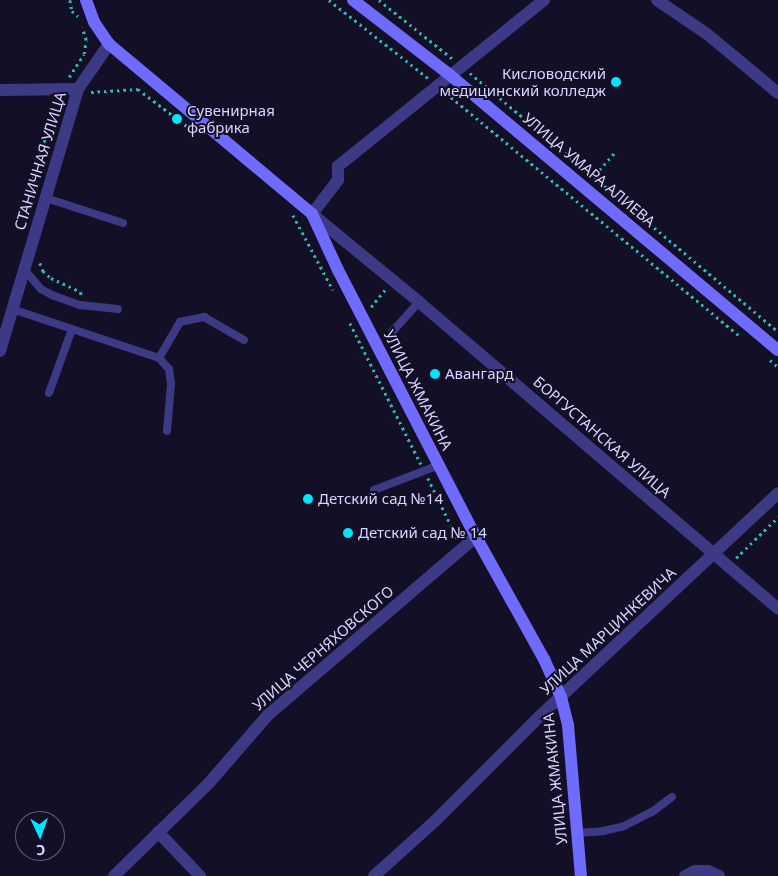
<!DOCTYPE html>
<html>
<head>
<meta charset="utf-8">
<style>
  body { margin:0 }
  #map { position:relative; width:778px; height:876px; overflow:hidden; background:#130f26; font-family:"Noto Sans",sans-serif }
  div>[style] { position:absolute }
  .path>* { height:2.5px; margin-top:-1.25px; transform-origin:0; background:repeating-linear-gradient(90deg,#2fb8b0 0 2.5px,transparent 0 6.5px) }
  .lane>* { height:8px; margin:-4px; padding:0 4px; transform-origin:4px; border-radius:4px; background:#3d3a85 }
  .street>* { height:12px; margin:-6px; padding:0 6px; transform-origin:6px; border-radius:6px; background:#3d3a85 }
  .secondary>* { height:12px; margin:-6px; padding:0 6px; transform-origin:6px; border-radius:6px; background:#6f6bff }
  .dots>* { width:14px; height:14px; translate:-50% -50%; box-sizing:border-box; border:2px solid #130f26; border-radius:50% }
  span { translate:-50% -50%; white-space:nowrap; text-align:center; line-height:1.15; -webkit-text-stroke:4px #130f26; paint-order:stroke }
  .poi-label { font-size:15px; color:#d9d4ff }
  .right { translate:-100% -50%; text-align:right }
  .left { translate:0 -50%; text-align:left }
  .street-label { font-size:15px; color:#d9d4ff }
  .north { position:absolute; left:15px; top:811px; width:50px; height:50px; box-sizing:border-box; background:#130f26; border:1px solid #625e7d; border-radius:50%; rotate:177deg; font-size:14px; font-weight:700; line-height:20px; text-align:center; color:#d9d4ff }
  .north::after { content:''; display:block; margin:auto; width:18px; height:22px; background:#00e5ff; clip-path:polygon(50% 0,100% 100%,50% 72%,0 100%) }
</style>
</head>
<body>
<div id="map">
  <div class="path">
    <div style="left:70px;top:0;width:11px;rotate:80deg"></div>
    <div style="left:72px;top:11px;width:8px;rotate:40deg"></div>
    <div style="left:329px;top:0;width:126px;rotate:38.2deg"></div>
    <div style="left:379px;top:0;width:95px;rotate:38.6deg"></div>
    <div style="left:470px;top:73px;width:402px;rotate:40deg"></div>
    <div style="left:69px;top:77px;width:27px;rotate:-57deg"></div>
    <div style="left:84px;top:54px;width:14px;rotate:-82deg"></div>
    <div style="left:86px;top:40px;width:13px;rotate:-108deg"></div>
    <div style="left:91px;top:92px;width:47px;rotate:-3.7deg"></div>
    <div style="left:138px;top:89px;width:63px;rotate:37.2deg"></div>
    <div style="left:446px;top:93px;width:381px;rotate:39.6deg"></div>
    <div style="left:595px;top:175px;width:29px;rotate:-49deg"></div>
    <div style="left:35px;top:194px;width:6px;rotate:-162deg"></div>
    <div style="left:29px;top:192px;width:95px;rotate:-73.5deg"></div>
    <div style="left:293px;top:215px;width:85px;rotate:61.9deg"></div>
    <div style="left:40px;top:263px;width:9px;rotate:69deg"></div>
    <div style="left:43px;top:271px;width:11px;rotate:41deg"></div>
    <div style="left:51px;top:278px;width:33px;rotate:25deg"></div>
    <div style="left:81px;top:292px;width:4px;rotate:90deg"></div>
    <div style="left:371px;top:307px;width:22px;rotate:-51deg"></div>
    <div style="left:350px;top:323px;width:158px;rotate:63.3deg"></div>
    <div style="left:770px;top:360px;width:11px;rotate:41deg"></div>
    <div style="left:428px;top:478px;width:67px;rotate:64.2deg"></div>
    <div style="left:736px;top:558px;width:59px;rotate:-44.3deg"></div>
  </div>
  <div class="lane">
    <div style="left:46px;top:198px;width:81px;rotate:18deg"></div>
    <div style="left:24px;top:269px;width:26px;rotate:50deg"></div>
    <div style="left:41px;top:289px;width:13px;rotate:29deg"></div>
    <div style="left:52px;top:295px;width:30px;rotate:20deg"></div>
    <div style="left:80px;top:305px;width:38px;rotate:6deg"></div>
    <div style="left:12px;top:309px;width:155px;rotate:18.4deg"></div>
    <div style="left:159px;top:358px;width:15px;rotate:48deg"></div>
    <div style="left:169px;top:369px;width:15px;rotate:82deg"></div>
    <div style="left:171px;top:384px;width:47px;rotate:94.9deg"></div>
    <div style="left:392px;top:332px;width:40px;rotate:-48deg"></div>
    <div style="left:159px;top:358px;width:42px;rotate:-59.7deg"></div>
    <div style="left:180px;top:322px;width:25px;rotate:-12deg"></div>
    <div style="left:204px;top:317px;width:46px;rotate:29.9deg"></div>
    <div style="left:49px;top:393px;width:68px;rotate:-70.2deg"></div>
    <div style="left:374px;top:490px;width:70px;rotate:-21deg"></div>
    <div style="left:577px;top:833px;width:26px;rotate:-4deg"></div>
    <div style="left:603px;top:831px;width:22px;rotate:-13deg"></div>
    <div style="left:624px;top:826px;width:31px;rotate:-27deg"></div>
    <div style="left:652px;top:812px;width:25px;rotate:-37deg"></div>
  </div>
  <div class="street">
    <div style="left:544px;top:0;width:265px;rotate:141.1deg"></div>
    <div style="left:338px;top:166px;width:14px;rotate:90deg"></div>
    <div style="left:338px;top:180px;width:43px;rotate:127.4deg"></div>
    <div style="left:312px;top:214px;width:139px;rotate:39.4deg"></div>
    <div style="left:419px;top:302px;width:472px;rotate:40.5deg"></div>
    <div style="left:657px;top:0;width:60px;rotate:34.2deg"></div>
    <div style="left:707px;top:34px;width:92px;rotate:39.7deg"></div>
    <div style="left:0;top:90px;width:78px;rotate:-0.7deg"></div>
    <div style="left:0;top:351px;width:273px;rotate:-73.4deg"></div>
    <div style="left:78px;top:89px;width:55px;rotate:-55.4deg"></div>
    <div style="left:158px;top:832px;width:61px;rotate:46.3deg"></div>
    <div style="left:114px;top:876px;width:133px;rotate:-44.4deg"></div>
    <div style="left:209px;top:783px;width:90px;rotate:-49.1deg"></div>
    <div style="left:268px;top:715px;width:274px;rotate:-40.6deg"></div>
    <div style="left:374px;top:876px;width:82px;rotate:-42deg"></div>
    <div style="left:435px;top:821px;width:148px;rotate:-45deg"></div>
    <div style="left:540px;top:716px;width:326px;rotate:-43.1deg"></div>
    <div style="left:685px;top:876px;width:11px;rotate:-27deg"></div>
    <div style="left:695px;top:871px;width:13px"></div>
    <div style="left:708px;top:871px;width:12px;rotate:24deg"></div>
  </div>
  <div class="secondary">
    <div style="left:86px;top:0;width:23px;rotate:70deg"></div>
    <div style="left:94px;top:22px;width:27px;rotate:56deg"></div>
    <div style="left:109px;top:44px;width:265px;rotate:39.9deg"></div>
    <div style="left:312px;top:214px;width:62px;rotate:65.1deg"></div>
    <div style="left:338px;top:270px;width:301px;rotate:62.7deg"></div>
    <div style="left:476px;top:537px;width:140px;rotate:60.9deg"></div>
    <div style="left:544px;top:659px;width:42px;rotate:65.9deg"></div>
    <div style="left:561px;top:697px;width:29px;rotate:76deg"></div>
    <div style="left:568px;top:725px;width:152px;rotate:85.1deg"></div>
    <div style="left:353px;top:0;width:123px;rotate:37.7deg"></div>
    <div style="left:450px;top:75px;width:428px;rotate:40deg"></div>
  </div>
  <div class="dots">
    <div style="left:616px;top:82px;background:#00e5ff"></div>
    <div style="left:177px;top:119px;background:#00e5ff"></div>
    <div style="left:435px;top:374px;background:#00e5ff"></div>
    <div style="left:308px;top:499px;background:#00e5ff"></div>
    <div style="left:348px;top:533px;background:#00e5ff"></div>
  </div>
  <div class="poi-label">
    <span class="right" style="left:606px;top:82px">Кисловодский<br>медицинский колледж</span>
    <span class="left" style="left:187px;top:119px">Сувенирная<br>фабрика</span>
    <span class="left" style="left:445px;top:374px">Авангард</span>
    <span class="left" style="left:318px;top:499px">Детский сад №14</span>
    <span class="left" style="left:358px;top:533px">Детский сад № 14</span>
  </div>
  <div class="street-label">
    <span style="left:40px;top:161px;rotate:-73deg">СТАНИЧНАЯ УЛИЦА</span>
    <span style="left:589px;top:170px;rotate:40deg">УЛИЦА УМАРА АЛИЕВА</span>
    <span style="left:418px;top:390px;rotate:63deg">УЛИЦА ЖМАКИНА</span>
    <span style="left:602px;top:437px;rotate:41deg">БОРГУСТАНСКАЯ УЛИЦА</span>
    <span style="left:608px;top:631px;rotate:-43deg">УЛИЦА МАРЦИНКЕВИЧА</span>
    <span style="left:323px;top:648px;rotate:-41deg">УЛИЦА ЧЕРНЯХОВСКОГО</span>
    <span style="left:555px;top:779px;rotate:-96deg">УЛИЦА ЖМАКИНА</span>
  </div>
  <div class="north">С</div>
</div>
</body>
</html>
